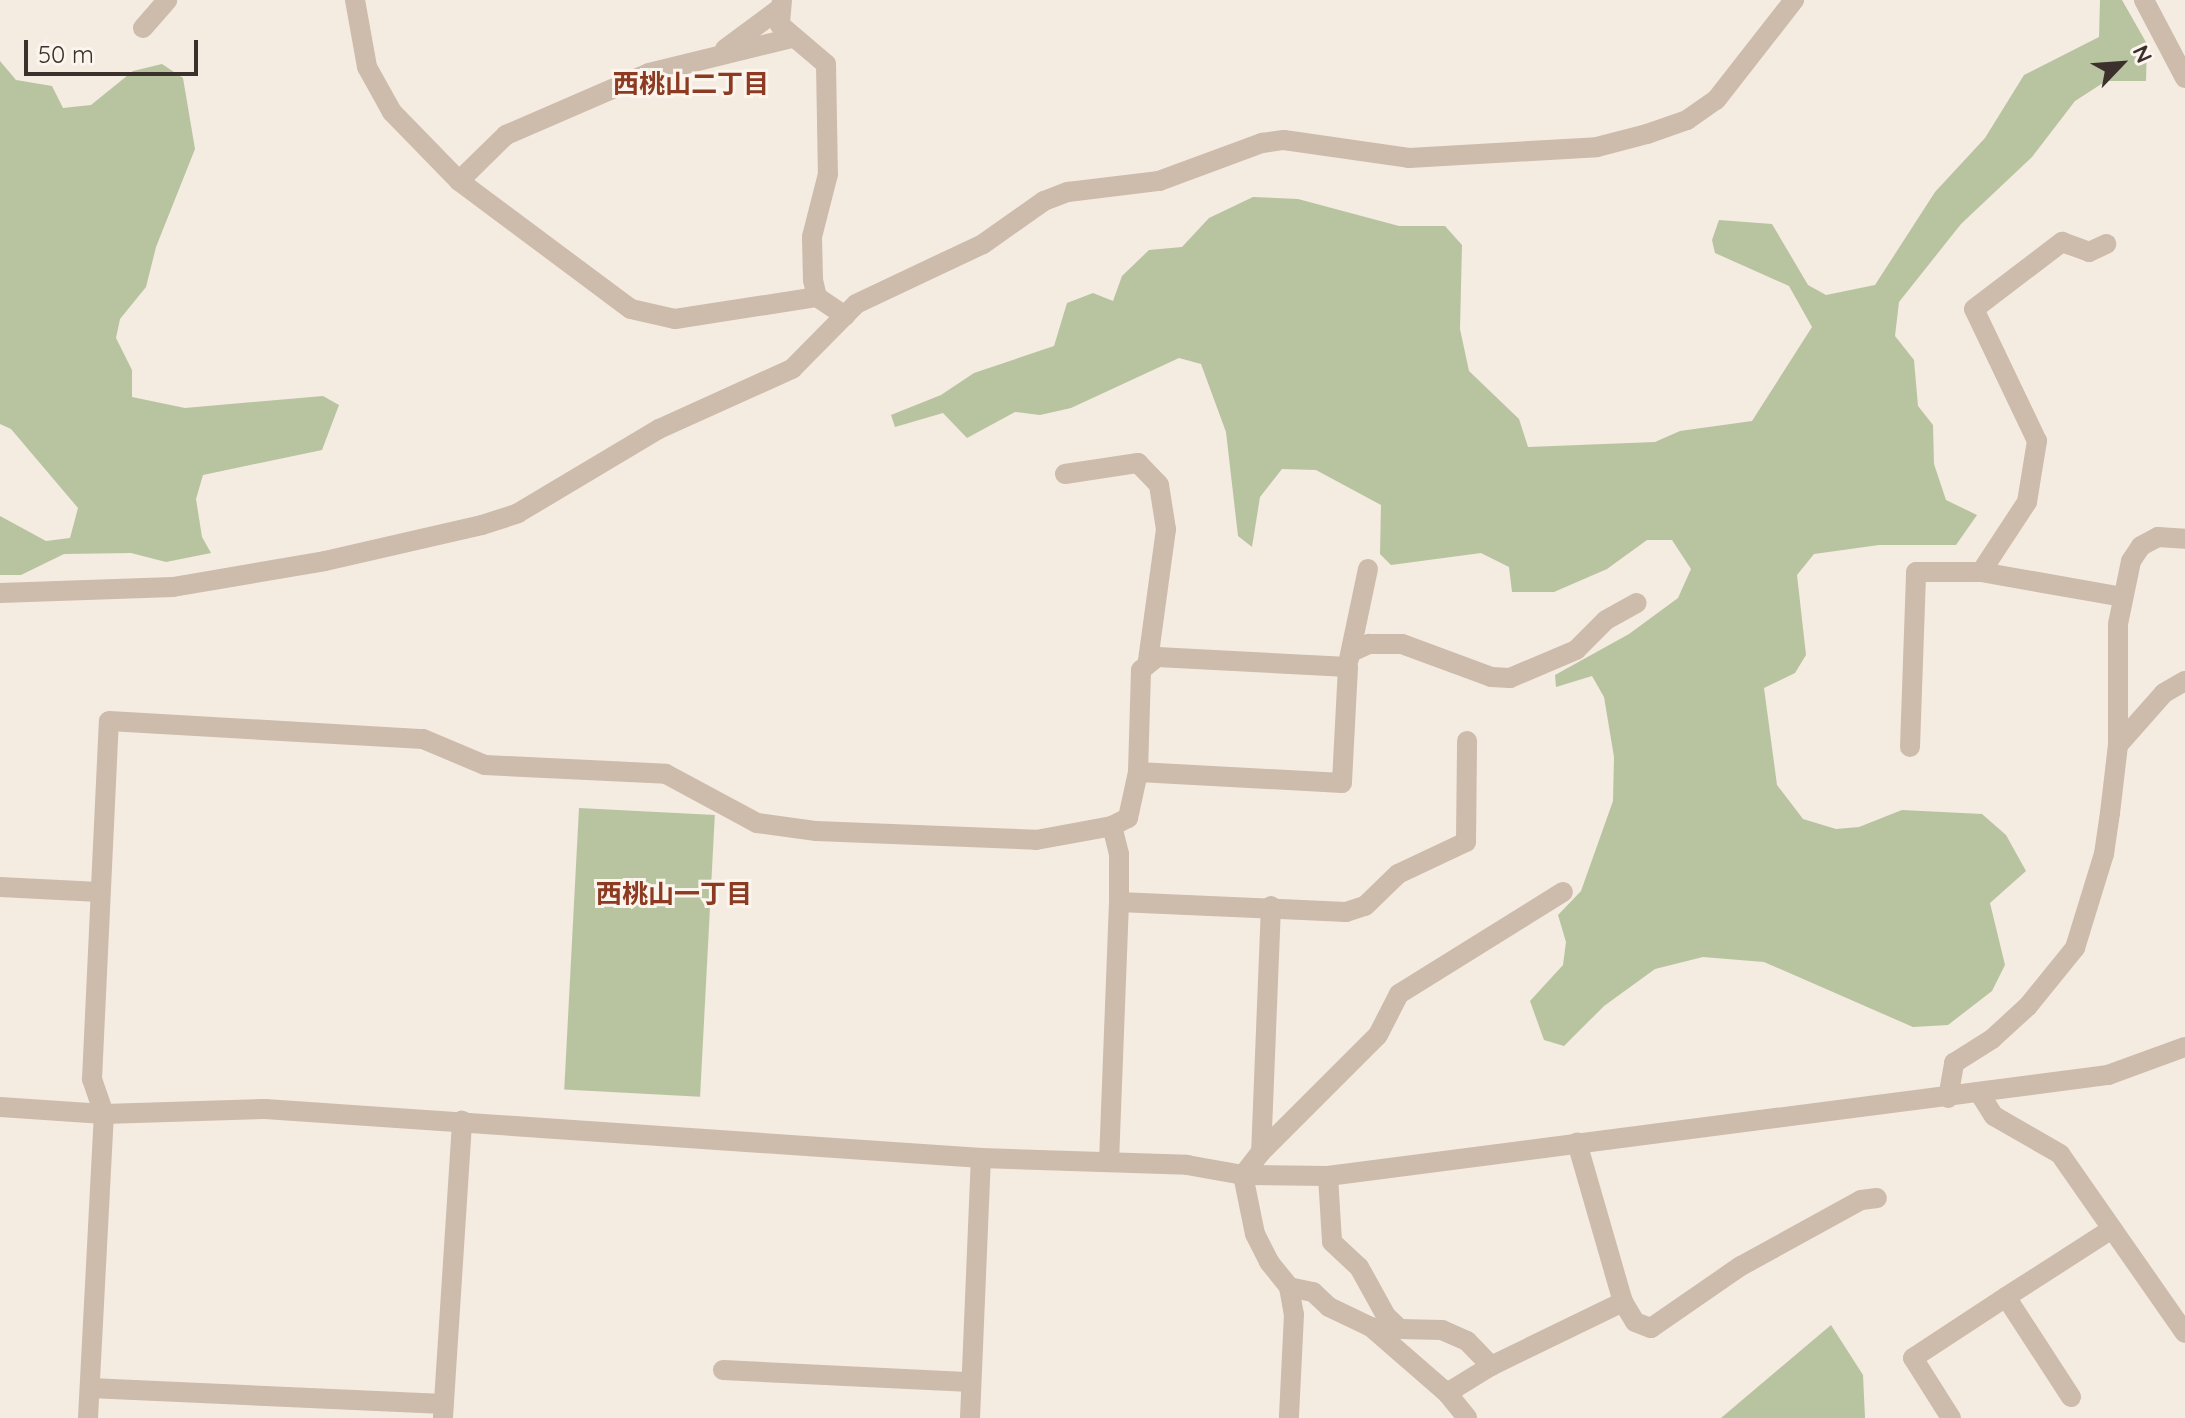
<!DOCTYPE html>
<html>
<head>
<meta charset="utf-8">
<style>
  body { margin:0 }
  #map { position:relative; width:2185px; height:1418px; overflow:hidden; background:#f4ebe1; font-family:Quicksand,"Noto Sans JP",sans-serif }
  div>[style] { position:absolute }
  .green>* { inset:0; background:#b8c4a0; transform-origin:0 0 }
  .minor>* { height:20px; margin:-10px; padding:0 10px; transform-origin:10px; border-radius:10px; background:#cdbbac }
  span { translate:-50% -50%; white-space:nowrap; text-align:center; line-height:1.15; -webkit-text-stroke:6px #fbf5ee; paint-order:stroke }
  .neighbourhood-label { font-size:26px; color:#8c3b22; font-weight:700 }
  .north { position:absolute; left:2081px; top:24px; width:80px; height:80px; -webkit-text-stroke:6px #fbf5ee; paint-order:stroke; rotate:65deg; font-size:22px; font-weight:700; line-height:32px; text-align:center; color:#3b302b }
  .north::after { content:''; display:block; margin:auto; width:28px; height:36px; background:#3b302b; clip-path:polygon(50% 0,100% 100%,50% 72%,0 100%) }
  .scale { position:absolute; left:24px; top:40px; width:174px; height:36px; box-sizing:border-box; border:4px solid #3b302b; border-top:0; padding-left:10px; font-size:24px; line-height:28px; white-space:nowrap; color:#3b302b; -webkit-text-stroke:6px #fbf5ee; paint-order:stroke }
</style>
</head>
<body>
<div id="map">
  <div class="green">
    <div style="clip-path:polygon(2100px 0,2122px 0,2147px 44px,2146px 81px,2106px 81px,2075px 101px,2032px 157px,1961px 224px,1899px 302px,1895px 336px,1914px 360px,1918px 406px,1933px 425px,1934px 464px,1946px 500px,1977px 515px,1956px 545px,1879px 545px,1814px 554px,1797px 575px,1806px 655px,1795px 673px,1764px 688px,1777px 785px,1803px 819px,1836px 829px,1859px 827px,1902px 810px,1982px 814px,2006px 835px,2026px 871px,1990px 903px,2005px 965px,1992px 991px,1948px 1025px,1913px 1027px,1764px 962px,1703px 957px,1655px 969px,1604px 1006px,1564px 1046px,1544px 1040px,1530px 1001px,1563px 965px,1566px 942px,1558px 915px,1581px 891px,1613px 801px,1614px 757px,1604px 697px,1592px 676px,1556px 687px,1555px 675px,1629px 634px,1678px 598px,1691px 569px,1672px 540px,1647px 540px,1607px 569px,1554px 592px,1512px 592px,1509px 567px,1481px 553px,1391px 565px,1380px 554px,1381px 505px,1316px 470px,1282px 469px,1260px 497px,1252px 547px,1238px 536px,1226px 432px,1201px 364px,1179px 358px,1071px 408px,1040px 415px,1015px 412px,967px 438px,943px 413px,895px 427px,891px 415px,941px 395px,974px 373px,1054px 346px,1067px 303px,1093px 293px,1113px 301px,1122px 276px,1149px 250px,1182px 247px,1209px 218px,1253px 197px,1298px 199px,1399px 226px,1445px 226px,1462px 245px,1460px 329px,1469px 371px,1519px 419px,1528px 447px,1655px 442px,1680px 431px,1752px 421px,1812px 327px,1789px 286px,1715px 253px,1712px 240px,1719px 220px,1772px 224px,1808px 285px,1826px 295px,1875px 285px,1935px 192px,1985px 138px,2024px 75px,2099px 37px)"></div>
    <div style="clip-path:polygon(0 61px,16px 80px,52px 86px,63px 108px,91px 105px,133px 71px,162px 64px,183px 78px,195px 149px,156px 247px,146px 287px,120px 319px,116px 338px,132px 370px,132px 397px,185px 408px,323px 396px,339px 405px,322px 450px,203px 475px,196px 499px,202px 537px,211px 553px,166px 562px,131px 553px,64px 554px,21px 575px,0 575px,0 516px,46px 541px,70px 538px,78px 508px,11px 429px,0 424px)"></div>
    <div style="left:579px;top:808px;width:136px;height:282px;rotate:3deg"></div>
    <div style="clip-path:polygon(1831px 1325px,1863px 1375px,1865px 1418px,1721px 1418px)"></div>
  </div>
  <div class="minor">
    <div style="left:355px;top:0;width:68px;rotate:79.8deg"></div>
    <div style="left:367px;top:67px;width:51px;rotate:60.9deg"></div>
    <div style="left:392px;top:112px;width:96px;rotate:45.8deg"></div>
    <div style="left:459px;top:181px;width:214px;rotate:36.7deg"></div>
    <div style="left:631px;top:309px;width:45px;rotate:12.8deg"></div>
    <div style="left:675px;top:319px;width:144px;rotate:-8.8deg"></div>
    <div style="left:782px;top:0;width:25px;rotate:95deg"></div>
    <div style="left:780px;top:25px;width:60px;rotate:40.3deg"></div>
    <div style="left:826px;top:64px;width:110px;rotate:89deg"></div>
    <div style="left:828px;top:174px;width:65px;rotate:104.3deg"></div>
    <div style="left:812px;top:237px;width:43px;rotate:88.7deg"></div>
    <div style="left:813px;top:280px;width:17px;rotate:77deg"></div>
    <div style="left:817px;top:297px;width:34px;rotate:34deg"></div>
    <div style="left:2144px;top:0;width:88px;rotate:62.3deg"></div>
    <div style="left:143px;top:28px;width:37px;rotate:-49deg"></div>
    <div style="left:725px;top:49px;width:67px;rotate:-36.5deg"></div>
    <div style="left:459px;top:181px;width:66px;rotate:-44.4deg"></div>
    <div style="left:506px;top:135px;width:156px;rotate:-23.4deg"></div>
    <div style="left:649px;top:73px;width:147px;rotate:-13.8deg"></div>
    <div style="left:1065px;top:474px;width:74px;rotate:-8.6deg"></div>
    <div style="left:1138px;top:463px;width:30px;rotate:46deg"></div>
    <div style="left:1159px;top:485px;width:45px;rotate:81deg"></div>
    <div style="left:1166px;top:529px;width:133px;rotate:97.8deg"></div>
    <div style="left:1981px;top:572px;width:84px;rotate:-56.7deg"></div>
    <div style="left:2027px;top:502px;width:62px;rotate:-80.7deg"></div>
    <div style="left:2037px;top:441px;width:146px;rotate:-115.5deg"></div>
    <div style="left:1974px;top:309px;width:111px;rotate:-37.3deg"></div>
    <div style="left:2062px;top:242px;width:29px;rotate:20deg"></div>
    <div style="left:2089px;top:252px;width:19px;rotate:-25deg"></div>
    <div style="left:0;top:593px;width:173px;rotate:-2deg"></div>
    <div style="left:173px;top:587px;width:154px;rotate:-9.7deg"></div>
    <div style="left:325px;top:561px;width:161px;rotate:-12.9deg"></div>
    <div style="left:482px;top:525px;width:38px;rotate:-18deg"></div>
    <div style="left:518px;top:513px;width:164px;rotate:-30.8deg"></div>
    <div style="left:659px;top:429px;width:146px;rotate:-24.3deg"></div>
    <div style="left:792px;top:369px;width:91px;rotate:-45.4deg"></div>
    <div style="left:856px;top:304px;width:140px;rotate:-25.3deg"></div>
    <div style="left:983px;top:244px;width:75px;rotate:-35.2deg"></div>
    <div style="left:1044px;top:201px;width:26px;rotate:-21deg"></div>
    <div style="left:1068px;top:192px;width:92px;rotate:-6.9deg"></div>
    <div style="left:1159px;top:181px;width:110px;rotate:-20.3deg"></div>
    <div style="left:1262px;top:143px;width:22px;rotate:-8deg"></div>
    <div style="left:1284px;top:140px;width:126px;rotate:8.2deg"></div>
    <div style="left:1409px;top:158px;width:188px;rotate:-3.3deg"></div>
    <div style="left:1597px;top:147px;width:52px;rotate:-14.6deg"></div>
    <div style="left:1647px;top:134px;width:42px;rotate:-19.3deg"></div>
    <div style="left:1687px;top:120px;width:35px;rotate:-35deg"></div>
    <div style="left:1716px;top:100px;width:127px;rotate:-52deg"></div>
    <div style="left:1351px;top:652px;width:20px;rotate:-24deg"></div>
    <div style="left:1369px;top:644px;width:33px"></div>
    <div style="left:1402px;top:644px;width:95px;rotate:20.3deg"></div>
    <div style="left:1491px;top:677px;width:19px;rotate:3deg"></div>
    <div style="left:1510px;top:678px;width:72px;rotate:-23deg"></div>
    <div style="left:1576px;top:650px;width:42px;rotate:-45deg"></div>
    <div style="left:1606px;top:620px;width:35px;rotate:-29deg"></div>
    <div style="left:1157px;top:657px;width:191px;rotate:3deg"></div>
    <div style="left:1348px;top:667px;width:116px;rotate:93deg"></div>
    <div style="left:1342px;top:783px;width:204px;rotate:-176.9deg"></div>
    <div style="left:1138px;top:772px;width:102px;rotate:-88.3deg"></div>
    <div style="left:1141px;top:670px;width:21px;rotate:-39deg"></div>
    <div style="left:1349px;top:659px;width:92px;rotate:-78.1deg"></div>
    <div style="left:2118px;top:745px;width:69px;rotate:-48.5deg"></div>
    <div style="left:2164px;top:693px;width:24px;rotate:-30deg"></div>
    <div style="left:1910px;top:747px;width:175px;rotate:-88deg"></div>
    <div style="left:1916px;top:572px;width:65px"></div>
    <div style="left:1981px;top:572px;width:144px;rotate:10deg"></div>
    <div style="left:0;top:887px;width:99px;rotate:2.9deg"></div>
    <div style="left:1119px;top:902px;width:227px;rotate:2.5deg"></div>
    <div style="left:1346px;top:912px;width:20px;rotate:-18deg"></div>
    <div style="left:1365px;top:906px;width:46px;rotate:-44.1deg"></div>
    <div style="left:1398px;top:874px;width:75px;rotate:-25.2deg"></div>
    <div style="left:1466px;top:842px;width:101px;rotate:-89.4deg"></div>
    <div style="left:1271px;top:906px;width:246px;rotate:92.3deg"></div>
    <div style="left:1261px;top:1152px;width:29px;rotate:128deg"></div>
    <div style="left:1243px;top:1175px;width:60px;rotate:78.5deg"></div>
    <div style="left:1255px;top:1234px;width:31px;rotate:63deg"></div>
    <div style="left:1269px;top:1262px;width:32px;rotate:51deg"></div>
    <div style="left:1289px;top:1287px;width:27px;rotate:80deg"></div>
    <div style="left:1294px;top:1314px;width:104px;rotate:92.8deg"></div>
    <div style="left:1980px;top:1094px;width:26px;rotate:58deg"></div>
    <div style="left:1994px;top:1116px;width:76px;rotate:29.9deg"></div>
    <div style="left:2060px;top:1154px;width:218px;rotate:55.1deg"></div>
    <div style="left:1948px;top:1098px;width:36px;rotate:-80deg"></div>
    <div style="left:1954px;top:1063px;width:45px;rotate:-32.3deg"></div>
    <div style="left:1992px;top:1039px;width:49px;rotate:-42.5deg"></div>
    <div style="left:2028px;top:1006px;width:75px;rotate:-51deg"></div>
    <div style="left:2075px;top:948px;width:98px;rotate:-72.9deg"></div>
    <div style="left:2104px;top:854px;width:41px;rotate:-81.7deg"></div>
    <div style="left:2110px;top:813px;width:68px;rotate:-83.3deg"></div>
    <div style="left:2118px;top:745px;width:121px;rotate:-90deg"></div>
    <div style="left:2118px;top:624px;width:64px;rotate:-78.3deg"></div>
    <div style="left:2131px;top:561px;width:18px;rotate:-56deg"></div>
    <div style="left:2141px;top:546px;width:19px;rotate:-28deg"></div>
    <div style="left:2158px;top:537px;width:27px;rotate:4deg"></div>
    <div style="left:0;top:1107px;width:104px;rotate:3.9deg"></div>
    <div style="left:104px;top:1114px;width:161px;rotate:-1.8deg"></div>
    <div style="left:265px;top:1109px;width:718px;rotate:3.91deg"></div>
    <div style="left:981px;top:1158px;width:206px;rotate:1.9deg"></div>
    <div style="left:1187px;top:1165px;width:57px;rotate:10.1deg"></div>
    <div style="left:1243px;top:1175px;width:85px;rotate:0.7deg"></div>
    <div style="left:1328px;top:1176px;width:787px;rotate:-7.38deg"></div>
    <div style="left:2108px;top:1075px;width:82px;rotate:-20deg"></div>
    <div style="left:1261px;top:1152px;width:165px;rotate:-45deg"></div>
    <div style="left:1378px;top:1035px;width:46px;rotate:-62.9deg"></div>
    <div style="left:1399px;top:994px;width:193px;rotate:-31.9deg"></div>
    <div style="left:1109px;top:1162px;width:260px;rotate:-87.8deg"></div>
    <div style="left:1119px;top:902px;width:48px;rotate:-90deg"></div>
    <div style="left:1119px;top:854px;width:29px;rotate:-104deg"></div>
    <div style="left:1112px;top:826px;width:18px;rotate:-27deg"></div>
    <div style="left:1128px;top:818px;width:47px;rotate:-77.7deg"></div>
    <div style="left:1328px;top:1176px;width:66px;rotate:86.5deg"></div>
    <div style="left:1332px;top:1242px;width:37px;rotate:43deg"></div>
    <div style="left:1359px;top:1267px;width:56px;rotate:61.1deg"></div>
    <div style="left:1386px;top:1316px;width:19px;rotate:43deg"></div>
    <div style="left:1400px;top:1329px;width:42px;rotate:1.4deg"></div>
    <div style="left:1442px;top:1330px;width:27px;rotate:24deg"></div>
    <div style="left:1467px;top:1341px;width:35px;rotate:46deg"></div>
    <div style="left:1289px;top:1287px;width:25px;rotate:12deg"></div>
    <div style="left:1313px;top:1292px;width:22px;rotate:43deg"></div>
    <div style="left:1329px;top:1307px;width:47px;rotate:25.5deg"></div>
    <div style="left:1371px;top:1327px;width:101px;rotate:41deg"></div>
    <div style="left:1447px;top:1393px;width:32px;rotate:51deg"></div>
    <div style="left:1623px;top:1302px;width:23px;rotate:59deg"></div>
    <div style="left:1635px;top:1322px;width:17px;rotate:21deg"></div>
    <div style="left:1651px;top:1328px;width:109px;rotate:-34.6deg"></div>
    <div style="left:1741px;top:1266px;width:137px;rotate:-28.8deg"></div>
    <div style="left:1861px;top:1200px;width:16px;rotate:-7deg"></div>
    <div style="left:723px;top:1370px;width:248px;rotate:2.8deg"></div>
    <div style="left:90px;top:1388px;width:354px;rotate:2.6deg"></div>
    <div style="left:1447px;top:1393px;width:52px;rotate:-31.5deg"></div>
    <div style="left:1491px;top:1366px;width:147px;rotate:-25.9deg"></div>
    <div style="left:1623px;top:1302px;width:166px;rotate:-106.1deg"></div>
    <div style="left:2071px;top:1397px;width:119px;rotate:-123deg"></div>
    <div style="left:2006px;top:1297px;width:126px;rotate:-32.7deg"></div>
    <div style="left:443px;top:1417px;width:297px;rotate:-86.3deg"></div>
    <div style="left:88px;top:1418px;width:304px;rotate:-87deg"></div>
    <div style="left:104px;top:1114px;width:37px;rotate:-109deg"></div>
    <div style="left:92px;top:1079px;width:358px;rotate:-87.3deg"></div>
    <div style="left:109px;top:721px;width:315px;rotate:3.3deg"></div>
    <div style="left:423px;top:739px;width:67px;rotate:22.8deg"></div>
    <div style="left:485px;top:765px;width:181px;rotate:2.8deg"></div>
    <div style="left:666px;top:774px;width:103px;rotate:28.3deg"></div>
    <div style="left:757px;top:823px;width:60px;rotate:7.7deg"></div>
    <div style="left:816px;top:831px;width:220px;rotate:2.3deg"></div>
    <div style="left:1036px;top:840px;width:77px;rotate:-10.4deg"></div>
    <div style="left:970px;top:1418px;width:260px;rotate:-87.6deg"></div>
    <div style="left:1951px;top:1418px;width:71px;rotate:-122.3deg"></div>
    <div style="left:1913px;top:1358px;width:111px;rotate:-33.3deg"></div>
  </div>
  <div class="neighbourhood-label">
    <span style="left:691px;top:84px">西桃山二丁目</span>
    <span style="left:674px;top:894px">西桃山一丁目</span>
  </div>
  <div class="north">N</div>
  <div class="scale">50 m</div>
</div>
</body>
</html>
